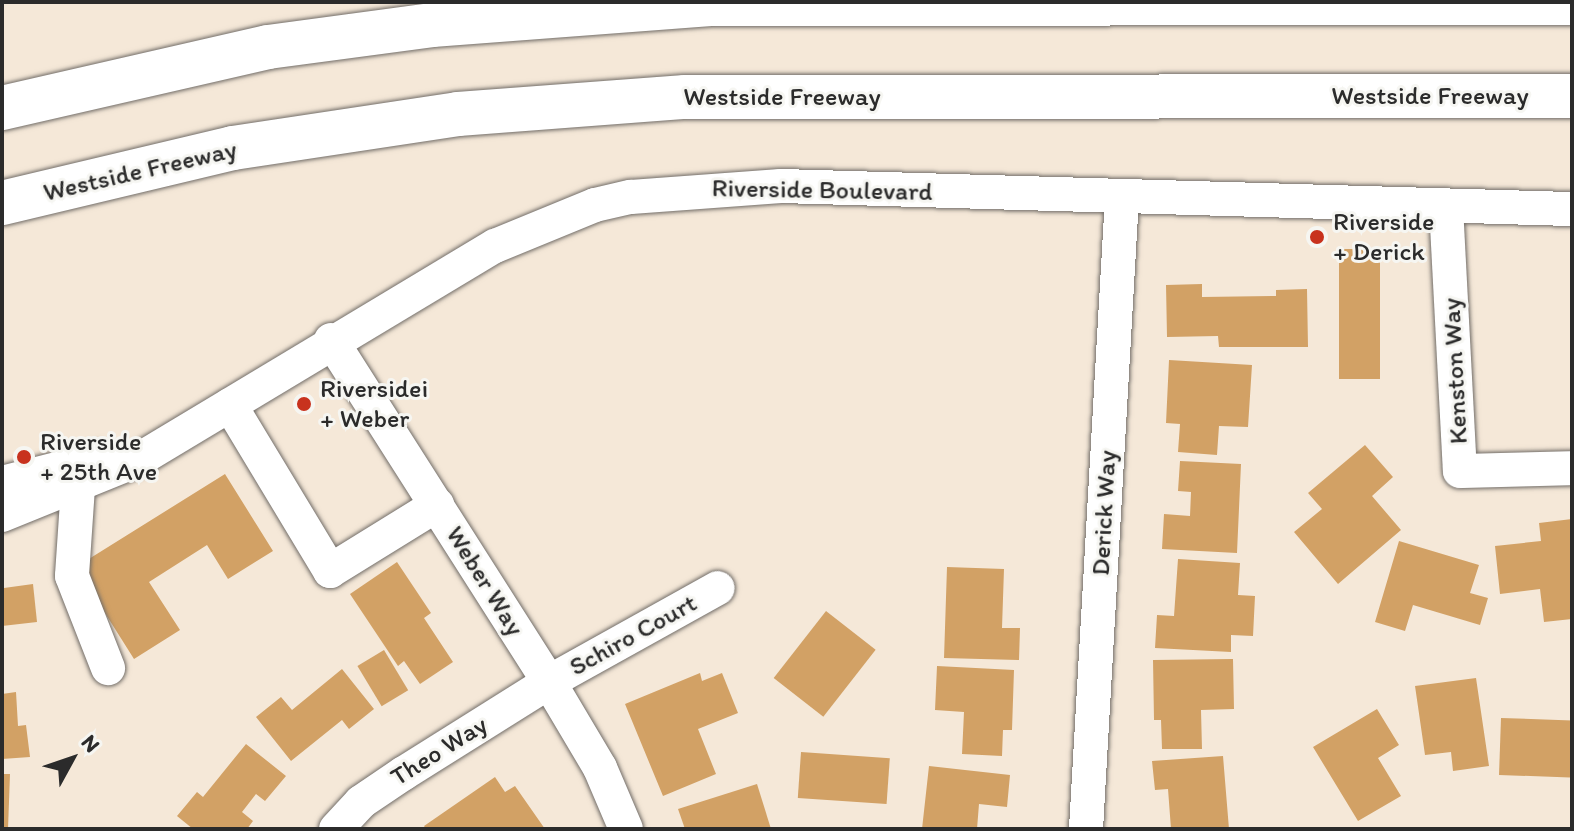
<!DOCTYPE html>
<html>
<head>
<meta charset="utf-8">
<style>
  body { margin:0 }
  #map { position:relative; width:1574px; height:831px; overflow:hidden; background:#f5e8d8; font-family:Itim,sans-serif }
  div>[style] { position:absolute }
  .building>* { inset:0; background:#d2a165; transform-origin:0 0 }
  .roads { filter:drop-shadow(0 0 2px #726d68) drop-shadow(0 0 2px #726d68) }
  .minor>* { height:34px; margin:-17px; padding:0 17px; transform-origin:17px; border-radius:17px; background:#fff }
  .highway>* { height:44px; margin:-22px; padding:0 22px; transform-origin:22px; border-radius:22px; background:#fff }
  .dots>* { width:22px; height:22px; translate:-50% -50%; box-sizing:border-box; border:4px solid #f6f6f2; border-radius:50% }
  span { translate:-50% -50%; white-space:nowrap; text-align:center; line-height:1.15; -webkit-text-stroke:6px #f6f6f2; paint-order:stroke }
  .street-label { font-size:26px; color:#2b2b2b }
  .poi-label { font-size:26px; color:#2b2b2b }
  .left { translate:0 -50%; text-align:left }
  .frame { position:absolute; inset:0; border:4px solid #2b2b2b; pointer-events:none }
  .north { position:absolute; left:32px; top:719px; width:80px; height:80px; -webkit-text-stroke:6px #f6f6f2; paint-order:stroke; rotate:50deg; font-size:22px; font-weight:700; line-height:32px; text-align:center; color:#2b2b2b }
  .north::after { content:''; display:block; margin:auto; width:28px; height:36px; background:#2b2b2b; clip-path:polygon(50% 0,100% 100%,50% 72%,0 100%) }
</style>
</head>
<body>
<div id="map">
  <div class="building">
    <div style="left:1339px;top:249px;width:41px;height:130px"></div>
    <div style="clip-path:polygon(1202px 284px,1202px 297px,1276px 296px,1276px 290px,1307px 289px,1308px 347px,1219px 347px,1218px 336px,1167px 337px,1166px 285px)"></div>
    <div style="clip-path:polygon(1169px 360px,1252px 365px,1248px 427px,1219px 426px,1217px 455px,1178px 452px,1180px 424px,1166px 423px)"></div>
    <div style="clip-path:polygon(1365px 445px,1393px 477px,1372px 496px,1401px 530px,1338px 584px,1294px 532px,1322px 509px,1308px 493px)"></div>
    <div style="clip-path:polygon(1180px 461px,1241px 464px,1237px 553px,1162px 549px,1164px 514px,1190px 516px,1191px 492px,1178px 491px)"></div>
    <div style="clip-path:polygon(225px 474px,273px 551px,228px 579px,207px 545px,149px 582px,180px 630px,134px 659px,76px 567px)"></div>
    <div style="clip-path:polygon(1572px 519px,1572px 619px,1544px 622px,1540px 589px,1500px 594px,1495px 546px,1541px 541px,1539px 523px)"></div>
    <div style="clip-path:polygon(1399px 541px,1479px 565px,1470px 593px,1488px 598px,1480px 625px,1413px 605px,1405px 631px,1375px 622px)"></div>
    <div style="clip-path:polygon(1178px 559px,1240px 563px,1238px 595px,1255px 596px,1253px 636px,1231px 635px,1231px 652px,1155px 648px,1157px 615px,1174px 616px)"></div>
    <div style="clip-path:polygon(397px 562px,431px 613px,424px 618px,453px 662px,420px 684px,404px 661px,398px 666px,350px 594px)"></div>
    <div style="clip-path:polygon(947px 567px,1004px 569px,1002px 628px,1020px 628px,1019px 660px,944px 658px)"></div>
    <div style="clip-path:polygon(33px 584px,37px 622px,2px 626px,4px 588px)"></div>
    <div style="left:826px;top:611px;width:63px;height:85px;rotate:38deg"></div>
    <div style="left:384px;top:650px;width:47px;height:31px;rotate:59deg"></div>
    <div style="clip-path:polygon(1233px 659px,1234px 709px,1201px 710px,1202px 749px,1162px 749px,1161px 720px,1154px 720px,1153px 660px)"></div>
    <div style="clip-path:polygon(937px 666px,1014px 670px,1012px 730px,1003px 730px,1002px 756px,962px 754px,964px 712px,935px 710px)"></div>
    <div style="clip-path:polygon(342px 669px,374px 709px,349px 729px,342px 720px,291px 761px,256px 717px,281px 697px,292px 710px)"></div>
    <div style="clip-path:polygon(700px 673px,702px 681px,722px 673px,738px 713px,698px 729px,716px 774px,663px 796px,625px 704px)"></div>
    <div style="clip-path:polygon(1476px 678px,1489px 766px,1453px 771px,1451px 752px,1425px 755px,1415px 686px)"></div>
    <div style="clip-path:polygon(16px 692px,18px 726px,26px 725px,30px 757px,2px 759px,2px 694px)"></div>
    <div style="clip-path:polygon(1377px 709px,1399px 745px,1378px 758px,1401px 796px,1358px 821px,1313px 747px)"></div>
    <div style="left:1501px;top:718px;width:71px;height:57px;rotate:2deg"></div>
    <div style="clip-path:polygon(246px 744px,286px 776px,265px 801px,256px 794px,242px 812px,253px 821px,247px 829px,193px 829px,177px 816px,197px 792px,203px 797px)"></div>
    <div style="left:801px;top:752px;width:89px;height:46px;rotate:4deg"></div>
    <div style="clip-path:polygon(1223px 756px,1229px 829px,1171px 829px,1168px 789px,1155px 790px,1152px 761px)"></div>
    <div style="clip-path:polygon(929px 766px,1010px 775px,1007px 807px,979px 804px,977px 829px,922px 829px)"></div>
    <div style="clip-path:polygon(2px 774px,10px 774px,8px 829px,2px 829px)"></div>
    <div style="clip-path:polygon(495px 777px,505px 792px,515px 786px,545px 829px,426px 829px,424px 826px)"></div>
    <div style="clip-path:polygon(757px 784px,771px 829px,685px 829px,678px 809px)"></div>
  </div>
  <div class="roads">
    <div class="minor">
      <div style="left:1446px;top:206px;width:265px;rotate:87deg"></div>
      <div style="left:1460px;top:471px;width:112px;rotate:-1.5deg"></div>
      <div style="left:331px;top:340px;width:406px;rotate:57.5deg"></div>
      <div style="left:549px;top:682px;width:100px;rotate:59.3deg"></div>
      <div style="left:600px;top:768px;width:66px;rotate:66.9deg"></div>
      <div style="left:230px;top:405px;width:194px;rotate:58.9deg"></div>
      <div style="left:330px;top:571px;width:126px;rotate:-31.7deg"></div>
      <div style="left:2px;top:483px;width:101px;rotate:-14.3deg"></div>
      <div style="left:78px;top:487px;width:89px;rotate:93.9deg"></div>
      <div style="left:72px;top:576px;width:99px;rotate:68.6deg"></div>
      <div style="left:2px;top:515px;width:149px;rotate:-22.1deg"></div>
      <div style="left:140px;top:459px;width:414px;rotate:-31deg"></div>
      <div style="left:495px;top:246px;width:108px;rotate:-22.3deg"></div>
      <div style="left:595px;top:205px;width:37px;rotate:-13deg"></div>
      <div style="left:631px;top:197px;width:150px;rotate:-4.2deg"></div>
      <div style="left:781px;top:186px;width:791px;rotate:1.67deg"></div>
      <div style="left:336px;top:829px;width:37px;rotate:-47deg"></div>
      <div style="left:361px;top:802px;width:52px;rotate:-34deg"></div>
      <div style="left:404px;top:773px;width:171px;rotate:-32.1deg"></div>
      <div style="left:549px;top:682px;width:193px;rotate:-29.1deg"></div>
      <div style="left:1086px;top:829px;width:633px;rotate:-86.74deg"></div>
    </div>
    <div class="highway">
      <div style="left:2px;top:108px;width:273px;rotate:-12.9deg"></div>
      <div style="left:268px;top:47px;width:165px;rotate:-7.6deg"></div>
      <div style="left:432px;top:25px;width:279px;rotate:-4.3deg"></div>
      <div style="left:710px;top:4px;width:862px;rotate:-0.07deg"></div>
      <div style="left:2px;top:203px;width:237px;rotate:-13.4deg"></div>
      <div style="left:233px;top:148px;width:228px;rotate:-8.6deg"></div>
      <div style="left:458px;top:114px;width:228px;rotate:-4.3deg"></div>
      <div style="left:685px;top:97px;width:887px;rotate:-0.06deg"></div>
    </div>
  </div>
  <div class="dots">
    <div style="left:1317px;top:237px;background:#c8321e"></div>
    <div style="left:304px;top:404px;background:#c8321e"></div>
    <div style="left:24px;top:457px;background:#c8321e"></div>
  </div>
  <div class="street-label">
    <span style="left:1430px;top:96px">Westside Freeway</span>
    <span style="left:782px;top:97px">Westside Freeway</span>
    <span style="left:140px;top:171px;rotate:-13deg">Westside Freeway</span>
    <span style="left:822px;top:190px;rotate:1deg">Riverside Boulevard</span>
    <span style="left:1455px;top:371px;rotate:-93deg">Kenston Way</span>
    <span style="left:1104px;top:513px;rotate:-87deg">Derick Way</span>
    <span style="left:485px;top:581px;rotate:58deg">Weber Way</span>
    <span style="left:633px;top:635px;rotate:-29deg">Schiro Court</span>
    <span style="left:439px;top:751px;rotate:-32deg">Theo Way</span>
  </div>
  <div class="poi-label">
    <span class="left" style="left:1333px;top:237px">Riverside<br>+ Derick</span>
    <span class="left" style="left:320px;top:404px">Riversidei<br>+ Weber</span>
    <span class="left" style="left:40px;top:457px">Riverside<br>+ 25th Ave</span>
  </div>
  <div class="frame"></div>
  <div class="north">N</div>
</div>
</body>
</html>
